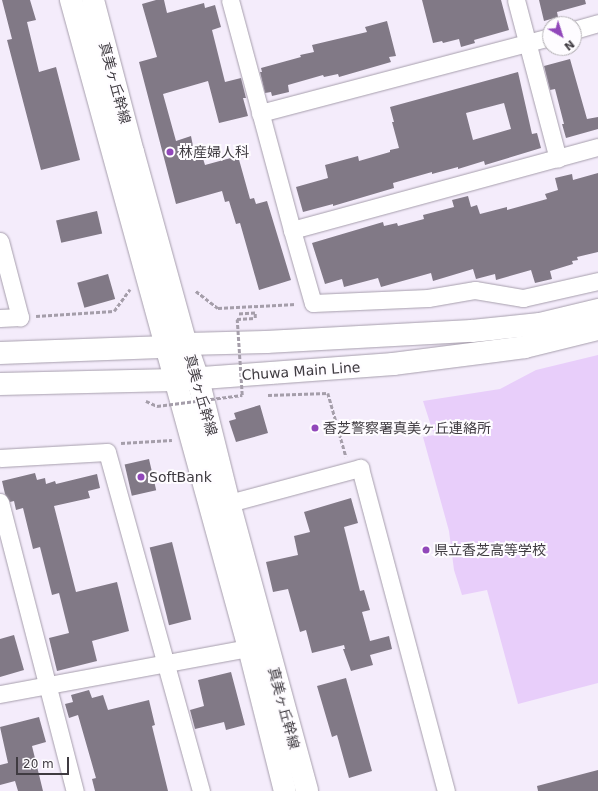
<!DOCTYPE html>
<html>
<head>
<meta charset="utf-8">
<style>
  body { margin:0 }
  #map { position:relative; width:598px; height:791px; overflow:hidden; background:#f4ecfb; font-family:"DejaVu Sans","Noto Sans JP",sans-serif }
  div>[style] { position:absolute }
  .green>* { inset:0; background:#e8cefa }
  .building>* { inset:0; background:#817986; transform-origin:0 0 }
  .path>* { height:2.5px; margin-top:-1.25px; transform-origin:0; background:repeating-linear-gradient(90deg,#a59eaa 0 4px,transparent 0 6px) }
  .roads { filter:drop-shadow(0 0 1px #a69eac) drop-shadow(0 0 1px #a69eac) }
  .street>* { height:17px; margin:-8.5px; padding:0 8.5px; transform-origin:8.5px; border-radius:8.5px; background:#fff }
  .secondary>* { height:22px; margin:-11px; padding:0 11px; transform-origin:11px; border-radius:11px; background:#fff }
  .path-bridge>* { height:2.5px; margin-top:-1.25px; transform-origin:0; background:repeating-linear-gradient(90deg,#a59eaa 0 4px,transparent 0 6px) }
  .dots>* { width:11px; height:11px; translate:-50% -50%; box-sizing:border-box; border:2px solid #fefcff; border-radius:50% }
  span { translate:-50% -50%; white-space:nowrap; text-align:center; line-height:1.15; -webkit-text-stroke:4px #fefcff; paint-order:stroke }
  .street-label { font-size:14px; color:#3f3b41 }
  .poi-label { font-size:14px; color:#3f3b41 }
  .left { translate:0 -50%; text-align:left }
  .north { position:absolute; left:542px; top:16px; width:40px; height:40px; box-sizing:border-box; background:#fefcff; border:1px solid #b2afb3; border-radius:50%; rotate:141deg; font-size:11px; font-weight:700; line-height:16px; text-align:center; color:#3f3b41 }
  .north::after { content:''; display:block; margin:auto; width:14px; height:18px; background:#9147ba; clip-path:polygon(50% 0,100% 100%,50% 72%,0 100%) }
  .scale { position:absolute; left:16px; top:757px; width:53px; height:18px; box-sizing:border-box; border:2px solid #3f3b41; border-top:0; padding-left:5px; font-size:12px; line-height:14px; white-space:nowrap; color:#3f3b41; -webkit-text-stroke:3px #fefcff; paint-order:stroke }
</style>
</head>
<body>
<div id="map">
  <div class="green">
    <div style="clip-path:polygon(598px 355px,598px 683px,518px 704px,487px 590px,462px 595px,454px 570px,449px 531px,423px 437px,434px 435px,423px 401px,500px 389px,536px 370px)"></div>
  </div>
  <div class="building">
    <div style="clip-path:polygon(2px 0,30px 0,36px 20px,27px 22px,39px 72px,56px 67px,80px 160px,41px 170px,7px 40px,12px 39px)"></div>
    <div style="clip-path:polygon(156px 0,164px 0,167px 13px,204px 3px,205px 8px,215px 5px,221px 27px,212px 30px,225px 82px,241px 78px,246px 98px,243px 98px,248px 116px,219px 123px,208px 81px,163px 94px,176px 141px,191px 136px,194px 151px,200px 149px,205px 165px,238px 156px,250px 199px,254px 198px,256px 204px,267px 201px,291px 280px,259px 290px,240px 223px,236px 224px,229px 201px,225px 202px,222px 191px,176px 204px,139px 62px,157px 57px,142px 4px)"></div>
    <div style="clip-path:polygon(422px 0,501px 0,509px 30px,474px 40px,475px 43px,461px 47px,459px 39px,443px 43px,442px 41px,433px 43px)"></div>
    <div style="clip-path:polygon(539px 0,585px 0,586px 4px,557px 12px,558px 17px,544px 21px)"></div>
    <div style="clip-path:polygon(387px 21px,396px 56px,389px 57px,391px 62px,339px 77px,338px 74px,324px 77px,323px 75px,288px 85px,289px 92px,272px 96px,271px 92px,265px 93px,260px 72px,262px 72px,261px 68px,301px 57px,300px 55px,314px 52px,312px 45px,367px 32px,365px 27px)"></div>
    <div style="clip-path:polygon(570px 59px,587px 119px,598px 117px,598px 129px,566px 138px,562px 124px,564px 124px,555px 89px,550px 90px,544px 66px)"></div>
    <div style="clip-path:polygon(evenodd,518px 72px,532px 134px,537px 133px,541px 148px,485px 165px,484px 161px,458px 169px,458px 167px,432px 174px,432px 172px,393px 183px,394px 188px,333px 206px,333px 204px,303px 212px,296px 187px,328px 178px,325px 165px,358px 156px,359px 161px,390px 152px,390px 150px,399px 148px,392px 122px,394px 122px,390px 107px,518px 72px,504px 103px,511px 129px,473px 140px,466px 113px,504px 103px)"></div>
    <div style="clip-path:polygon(598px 173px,598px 252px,577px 257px,578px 260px,572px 261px,573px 264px,550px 271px,552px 279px,535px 283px,531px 270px,496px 280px,495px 274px,476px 279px,473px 269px,433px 281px,431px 273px,381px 287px,378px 278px,344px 287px,342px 279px,325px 284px,312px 243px,383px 222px,384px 226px,397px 223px,398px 226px,424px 219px,423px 215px,454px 207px,452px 200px,468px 196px,471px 207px,477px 205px,480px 214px,507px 207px,507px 210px,547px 199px,545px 194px,558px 190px,555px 178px,572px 174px,573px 180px)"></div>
    <div style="left:97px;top:211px;width:23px;height:42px;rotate:77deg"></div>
    <div style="left:108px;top:274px;width:26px;height:32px;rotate:74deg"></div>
    <div style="clip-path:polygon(260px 405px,268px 433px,236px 442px,229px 421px,236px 419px,234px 413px)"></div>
    <div style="left:149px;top:459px;width:32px;height:25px;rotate:77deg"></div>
    <div style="clip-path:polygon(35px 473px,37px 480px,45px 478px,46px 484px,55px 481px,56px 484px,97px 474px,100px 488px,88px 491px,90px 498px,54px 506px,76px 592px,117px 582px,129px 631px,92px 641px,97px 661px,57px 671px,49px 638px,69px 633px,59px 593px,52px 595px,40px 547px,33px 549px,23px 508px,16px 510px,14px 501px,10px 502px,5px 494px,2px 481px)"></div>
    <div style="clip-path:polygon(351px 498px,358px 523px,344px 527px,360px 591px,364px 590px,370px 610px,362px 612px,370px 641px,389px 636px,392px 649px,370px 655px,373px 665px,351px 671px,343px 649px,345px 649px,344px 645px,312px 653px,306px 630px,300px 632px,288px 589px,273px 592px,266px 562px,298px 555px,294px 536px,310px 532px,304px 512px)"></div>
    <div style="left:172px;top:542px;width:80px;height:23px;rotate:76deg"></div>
    <div style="clip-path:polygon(14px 635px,24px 670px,0 677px,0 639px)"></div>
    <div style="clip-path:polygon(231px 672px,245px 725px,226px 730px,224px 722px,195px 729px,190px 710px,204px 706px,198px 680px)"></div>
    <div style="clip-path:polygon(346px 678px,372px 771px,349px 778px,337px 735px,332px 737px,317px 686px)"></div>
    <div style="clip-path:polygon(89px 690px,92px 698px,103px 695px,108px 710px,149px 700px,155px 725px,152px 726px,168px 791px,95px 791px,92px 779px,96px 778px,78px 715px,69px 718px,65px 704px,73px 702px,71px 695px)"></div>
    <div style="clip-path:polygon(39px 717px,46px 742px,32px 746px,43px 791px,18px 791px,15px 781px,0 785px,0 765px,8px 763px,0 727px)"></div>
    <div style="clip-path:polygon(598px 770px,598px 791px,538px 791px,537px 786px)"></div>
  </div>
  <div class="path">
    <div style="left:196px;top:291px;width:28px;rotate:38deg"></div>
    <div style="left:218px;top:308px;width:78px;rotate:-2.9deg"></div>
    <div style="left:36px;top:316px;width:78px;rotate:-3.7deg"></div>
    <div style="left:114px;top:311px;width:27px;rotate:-54deg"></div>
    <div style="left:237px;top:319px;width:18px;rotate:-3deg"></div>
    <div style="left:255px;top:318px;width:5px;rotate:-90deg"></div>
    <div style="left:255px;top:313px;width:17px;rotate:177deg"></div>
    <div style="left:268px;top:395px;width:60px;rotate:-1.9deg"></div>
    <div style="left:328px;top:393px;width:66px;rotate:74.1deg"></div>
    <div style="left:146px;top:401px;width:12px;rotate:24deg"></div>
    <div style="left:121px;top:443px;width:51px;rotate:-3.4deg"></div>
  </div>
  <div class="roads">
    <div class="street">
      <div style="left:230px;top:0;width:238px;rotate:74.9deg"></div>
      <div style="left:292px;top:230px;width:317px;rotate:-15.2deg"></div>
      <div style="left:516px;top:0;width:164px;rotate:75.2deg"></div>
      <div style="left:574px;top:30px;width:25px;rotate:-16deg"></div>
      <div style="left:260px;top:113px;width:300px;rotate:-14.7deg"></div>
      <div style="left:292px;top:230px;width:76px;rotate:74deg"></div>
      <div style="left:313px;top:303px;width:115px;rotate:-2.5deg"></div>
      <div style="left:428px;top:298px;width:48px;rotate:-9.7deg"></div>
      <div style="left:475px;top:290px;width:49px;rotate:9.5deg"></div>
      <div style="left:523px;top:298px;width:77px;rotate:-12.8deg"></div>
      <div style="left:0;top:241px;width:79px;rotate:75.3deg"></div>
      <div style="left:20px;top:317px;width:20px;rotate:177deg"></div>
      <div style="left:0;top:458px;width:107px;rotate:-3.2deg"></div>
      <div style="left:107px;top:452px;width:352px;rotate:74.5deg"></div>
      <div style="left:0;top:502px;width:299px;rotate:75.5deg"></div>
      <div style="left:229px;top:503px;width:136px;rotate:-15deg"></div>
      <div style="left:360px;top:468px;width:334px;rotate:75.1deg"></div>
      <div style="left:0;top:694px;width:253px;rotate:-10.5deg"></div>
    </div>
    <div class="secondary">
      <div style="left:71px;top:0;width:672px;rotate:74.64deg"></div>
      <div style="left:249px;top:648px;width:147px;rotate:75.9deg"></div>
      <div style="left:93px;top:0;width:157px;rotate:75.3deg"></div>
      <div style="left:133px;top:152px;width:199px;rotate:74.6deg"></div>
      <div style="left:186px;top:344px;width:37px;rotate:71deg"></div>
      <div style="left:198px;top:379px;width:128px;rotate:76deg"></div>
      <div style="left:229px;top:503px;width:298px;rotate:74.8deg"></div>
      <div style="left:0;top:353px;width:167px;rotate:-2.1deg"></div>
      <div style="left:167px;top:347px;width:19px;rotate:-9deg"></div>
      <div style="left:186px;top:344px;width:80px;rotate:-1.4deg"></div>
      <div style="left:266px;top:342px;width:206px;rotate:-3.1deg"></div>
      <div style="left:472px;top:331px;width:68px;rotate:-5.9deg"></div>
      <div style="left:540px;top:324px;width:60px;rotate:-13.6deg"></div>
      <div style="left:0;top:384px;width:175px;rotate:-1.3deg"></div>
      <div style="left:175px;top:380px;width:219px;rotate:-4.2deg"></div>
      <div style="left:393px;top:364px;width:133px;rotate:-7.3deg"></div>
      <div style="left:525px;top:347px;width:75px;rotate:-13.9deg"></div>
    </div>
  </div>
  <div class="path-bridge">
    <div style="left:157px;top:406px;width:86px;rotate:-7.4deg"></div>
    <div style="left:242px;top:395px;width:76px;rotate:-93.8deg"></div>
  </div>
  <div class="dots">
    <div style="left:170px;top:152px;background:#9147ba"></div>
    <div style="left:315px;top:428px;background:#9147ba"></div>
    <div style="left:141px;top:477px;background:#9147ba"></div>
    <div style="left:426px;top:550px;background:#9147ba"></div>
  </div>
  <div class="street-label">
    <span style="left:115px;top:83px;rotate:75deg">真美ヶ丘幹線</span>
    <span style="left:301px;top:371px;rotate:-4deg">Chuwa Main Line</span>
    <span style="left:201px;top:395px;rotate:74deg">真美ヶ丘幹線</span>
    <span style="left:284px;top:708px;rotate:75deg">真美ヶ丘幹線</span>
  </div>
  <div class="poi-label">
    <span class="left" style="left:179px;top:152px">林産婦人科</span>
    <span class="left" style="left:323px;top:428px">香芝警察署真美ヶ丘連絡所</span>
    <span class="left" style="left:149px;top:477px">SoftBank</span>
    <span class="left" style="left:434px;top:550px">県立香芝高等学校</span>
  </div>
  <div class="north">N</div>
  <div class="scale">20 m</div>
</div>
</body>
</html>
